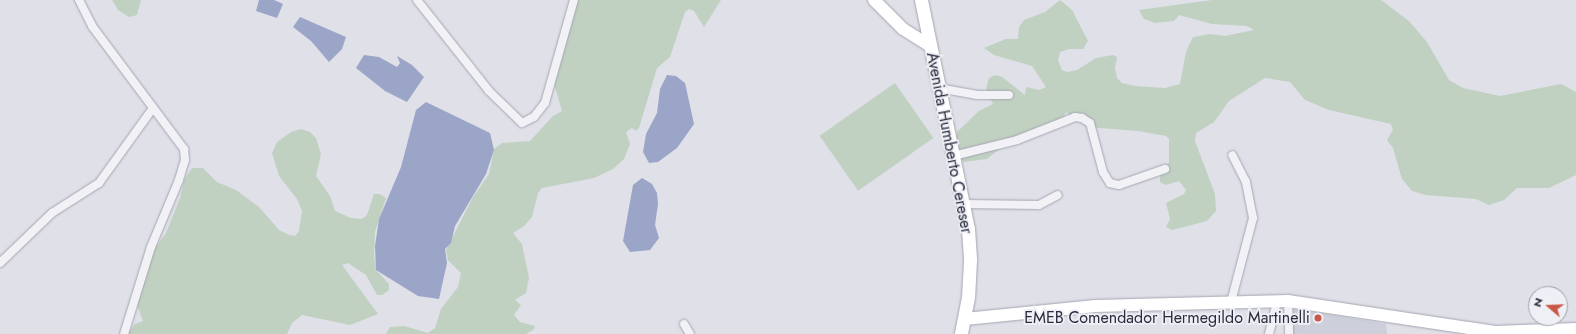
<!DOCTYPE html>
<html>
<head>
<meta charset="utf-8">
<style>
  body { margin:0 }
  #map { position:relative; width:1576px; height:334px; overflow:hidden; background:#dfe0e8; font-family:Jost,sans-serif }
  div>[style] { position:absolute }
  .built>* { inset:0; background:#cdcfda }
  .green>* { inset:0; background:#c0d1c1; transform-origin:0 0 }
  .water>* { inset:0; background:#9ba5c7 }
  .roads { filter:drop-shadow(0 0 1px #a5a6b2) drop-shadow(0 0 1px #a5a6b2) }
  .street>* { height:8px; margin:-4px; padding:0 4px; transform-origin:4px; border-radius:4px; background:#f2f2f6 }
  .secondary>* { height:12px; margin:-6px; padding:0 6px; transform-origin:6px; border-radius:6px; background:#fff }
  .primary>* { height:13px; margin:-6.5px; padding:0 6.5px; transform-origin:6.5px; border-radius:6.5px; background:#fff }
  .dots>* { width:11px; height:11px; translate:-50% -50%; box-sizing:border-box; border:2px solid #eef0f5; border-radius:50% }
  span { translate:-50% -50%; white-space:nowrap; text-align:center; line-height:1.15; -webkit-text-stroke:3.5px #eef0f5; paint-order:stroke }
  .street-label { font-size:16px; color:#292b3e }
  .poi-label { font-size:16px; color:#292b3e }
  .right { translate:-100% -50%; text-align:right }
  .north { position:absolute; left:1528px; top:286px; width:40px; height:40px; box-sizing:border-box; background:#eef0f5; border:1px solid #9fa1ac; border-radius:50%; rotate:289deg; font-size:11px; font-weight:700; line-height:16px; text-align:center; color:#292b3e }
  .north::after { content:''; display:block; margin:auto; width:14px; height:18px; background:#c95748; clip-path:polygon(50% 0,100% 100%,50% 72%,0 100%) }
</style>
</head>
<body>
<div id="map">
  <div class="built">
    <div style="clip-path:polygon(1297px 309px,1386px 324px,1387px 334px,1290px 334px,1289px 311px)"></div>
  </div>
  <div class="green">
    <div style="clip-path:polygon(112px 0,141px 0,137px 15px,129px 17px,118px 10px)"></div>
    <div style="clip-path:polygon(577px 0,721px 0,704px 27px,694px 11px,689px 9px,685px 12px,670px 57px,657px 68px,639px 128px,636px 131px,632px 128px,626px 132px,630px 144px,624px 159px,613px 169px,594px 178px,542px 188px,538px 193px,532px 217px,524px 226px,513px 233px,522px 244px,529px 278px,526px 293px,515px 300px,521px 305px,514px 315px,520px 322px,535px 326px,533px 330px,526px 334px,386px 334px,390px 327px,404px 326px,428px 333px,435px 328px,441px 309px,458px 287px,461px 273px,448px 260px,446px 250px,473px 197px,489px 174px,494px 149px,502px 143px,530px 141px,553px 116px,562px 111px,554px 84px)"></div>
    <div style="clip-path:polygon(1060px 0,1072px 10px,1088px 41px,1083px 49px,1069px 49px,1060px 52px,1058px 60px,1062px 70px,1067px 72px,1077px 70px,1096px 58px,1113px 55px,1117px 57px,1115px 68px,1117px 78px,1122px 83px,1135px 86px,1165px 88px,1180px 84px,1186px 52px,1193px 37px,1210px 34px,1225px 36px,1254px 30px,1247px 26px,1212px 24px,1179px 15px,1174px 21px,1155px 23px,1144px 19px,1139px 10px,1212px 0,1381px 0,1409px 21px,1427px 42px,1449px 80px,1463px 88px,1500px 96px,1561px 84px,1576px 92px,1576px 175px,1549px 188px,1517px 188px,1504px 200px,1489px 205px,1476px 199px,1426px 195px,1412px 191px,1402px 179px,1393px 148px,1387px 140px,1393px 130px,1391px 124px,1329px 110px,1305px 100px,1290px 82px,1265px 78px,1229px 101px,1214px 122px,1196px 133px,1195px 141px,1215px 194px,1216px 211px,1207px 221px,1172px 230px,1166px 227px,1170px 219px,1166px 203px,1184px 194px,1186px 190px,1179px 181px,1165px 185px,1160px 182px,1160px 175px,1169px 162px,1169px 139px,1166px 136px,1138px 131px,1087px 127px,1066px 112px,1056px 129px,1014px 137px,987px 159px,964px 162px,959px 157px,955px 142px,957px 132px,979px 111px,993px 104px,986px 89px,989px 78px,995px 75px,1002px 77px,1025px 95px,1026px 87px,1039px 90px,1046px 87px,1032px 66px,994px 55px,984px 48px,1006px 39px,1018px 39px,1019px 27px,1024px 20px,1045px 12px)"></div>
    <div style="left:895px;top:83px;width:67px;height:92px;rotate:55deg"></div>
    <div style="clip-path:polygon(301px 129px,310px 132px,316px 138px,321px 154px,316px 176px,330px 196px,335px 211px,351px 218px,362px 219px,367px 215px,374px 194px,380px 194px,386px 198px,375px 232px,374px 256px,376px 270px,389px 284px,389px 290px,382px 295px,377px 295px,366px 275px,348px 263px,342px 265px,378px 314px,350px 325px,302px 315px,292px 323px,287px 334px,128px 334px,135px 324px,143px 321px,137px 305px,149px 257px,166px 233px,180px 198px,184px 180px,192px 168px,203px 168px,217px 182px,236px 190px,259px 207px,279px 230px,289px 235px,295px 236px,299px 231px,302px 211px,297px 199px,279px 176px,272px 153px,277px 142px,291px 132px)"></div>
  </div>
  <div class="water">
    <div style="clip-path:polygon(259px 0,274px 0,283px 4px,277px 18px,256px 11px)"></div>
    <div style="clip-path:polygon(300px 17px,346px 37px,342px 49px,329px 62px,311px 41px,293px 27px)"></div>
    <div style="clip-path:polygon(364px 55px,379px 57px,397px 67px,400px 63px,397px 56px,412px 65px,424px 77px,407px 102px,385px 91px,356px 68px)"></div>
    <div style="clip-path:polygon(667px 75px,676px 76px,685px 83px,694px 124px,677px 148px,658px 162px,649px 163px,643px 152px,646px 134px,657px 113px,660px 89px)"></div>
    <div style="clip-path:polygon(426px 102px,490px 133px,494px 150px,486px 174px,455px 226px,451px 243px,445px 249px,447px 263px,439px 299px,418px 296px,376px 270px,375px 246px,379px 219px,401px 167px,416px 110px)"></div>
    <div style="clip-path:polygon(642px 178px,652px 184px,657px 193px,658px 204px,655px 225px,659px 238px,650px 250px,630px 252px,623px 241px,633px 185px)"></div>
  </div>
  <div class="roads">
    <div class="street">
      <div style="left:79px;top:0;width:29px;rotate:63deg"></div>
      <div style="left:92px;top:26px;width:154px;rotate:53.2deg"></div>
      <div style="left:184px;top:149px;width:11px;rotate:85deg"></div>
      <div style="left:185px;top:160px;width:21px;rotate:107deg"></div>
      <div style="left:179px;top:180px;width:73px;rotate:112.7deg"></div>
      <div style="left:151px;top:247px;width:91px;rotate:107.2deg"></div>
      <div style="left:417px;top:0;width:116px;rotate:51.6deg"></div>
      <div style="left:489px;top:91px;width:46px;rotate:44.1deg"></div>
      <div style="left:522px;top:123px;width:13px;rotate:-27deg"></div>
      <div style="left:534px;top:117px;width:18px;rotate:-52deg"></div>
      <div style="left:545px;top:103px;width:107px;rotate:-74.3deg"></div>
      <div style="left:938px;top:88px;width:40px;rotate:10deg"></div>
      <div style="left:977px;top:95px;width:32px"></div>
      <div style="left:953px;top:156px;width:66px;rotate:-14deg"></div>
      <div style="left:1017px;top:140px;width:62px;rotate:-21.6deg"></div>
      <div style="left:1075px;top:117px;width:7px;rotate:8deg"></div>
      <div style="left:1082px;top:118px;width:9px;rotate:32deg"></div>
      <div style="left:1090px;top:123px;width:51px;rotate:75.1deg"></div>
      <div style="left:1103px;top:172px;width:13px;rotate:58deg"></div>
      <div style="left:1110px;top:183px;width:9px;rotate:13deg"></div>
      <div style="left:1119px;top:185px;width:49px;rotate:-19.2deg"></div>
      <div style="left:964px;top:204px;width:75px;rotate:0.8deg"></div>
      <div style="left:1039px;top:205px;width:21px;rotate:-28deg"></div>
      <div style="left:0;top:263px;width:72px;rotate:-43.9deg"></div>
      <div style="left:52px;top:213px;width:56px;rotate:-32.6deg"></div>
      <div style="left:99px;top:183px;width:92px;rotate:-54.2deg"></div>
      <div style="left:1288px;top:301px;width:33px;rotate:88deg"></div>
      <div style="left:1231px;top:302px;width:87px;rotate:-75.3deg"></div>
      <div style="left:1253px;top:218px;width:37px;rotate:-101deg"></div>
      <div style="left:1246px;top:182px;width:30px;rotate:-117deg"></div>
      <div style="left:684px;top:324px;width:12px;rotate:59deg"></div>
      <div style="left:1269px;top:334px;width:34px;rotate:-76deg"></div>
    </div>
    <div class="secondary">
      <div style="left:874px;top:0;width:41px;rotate:45deg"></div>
      <div style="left:903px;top:29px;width:31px;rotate:32deg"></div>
      <div style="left:965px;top:319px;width:131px;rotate:-5.7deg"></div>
      <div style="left:1095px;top:306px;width:193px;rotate:-1.5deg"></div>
      <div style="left:1288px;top:301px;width:209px;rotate:8.5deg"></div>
      <div style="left:1495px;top:332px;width:81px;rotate:-2.1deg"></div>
    </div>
    <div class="primary">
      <div style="left:921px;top:0;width:234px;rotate:78.4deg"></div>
      <div style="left:968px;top:229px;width:31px;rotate:86deg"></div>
      <div style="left:970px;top:260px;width:37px;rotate:93deg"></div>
      <div style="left:968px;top:297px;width:38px;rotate:101deg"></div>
    </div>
  </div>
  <div class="dots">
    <div style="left:1318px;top:318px;background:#c95748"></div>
  </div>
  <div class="street-label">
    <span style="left:949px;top:143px;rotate:79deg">Avenida Humberto Cereser</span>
  </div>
  <div class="poi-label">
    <span class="right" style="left:1310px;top:318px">EMEB Comendador Hermegildo Martinelli</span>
  </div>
  <div class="north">N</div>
</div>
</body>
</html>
